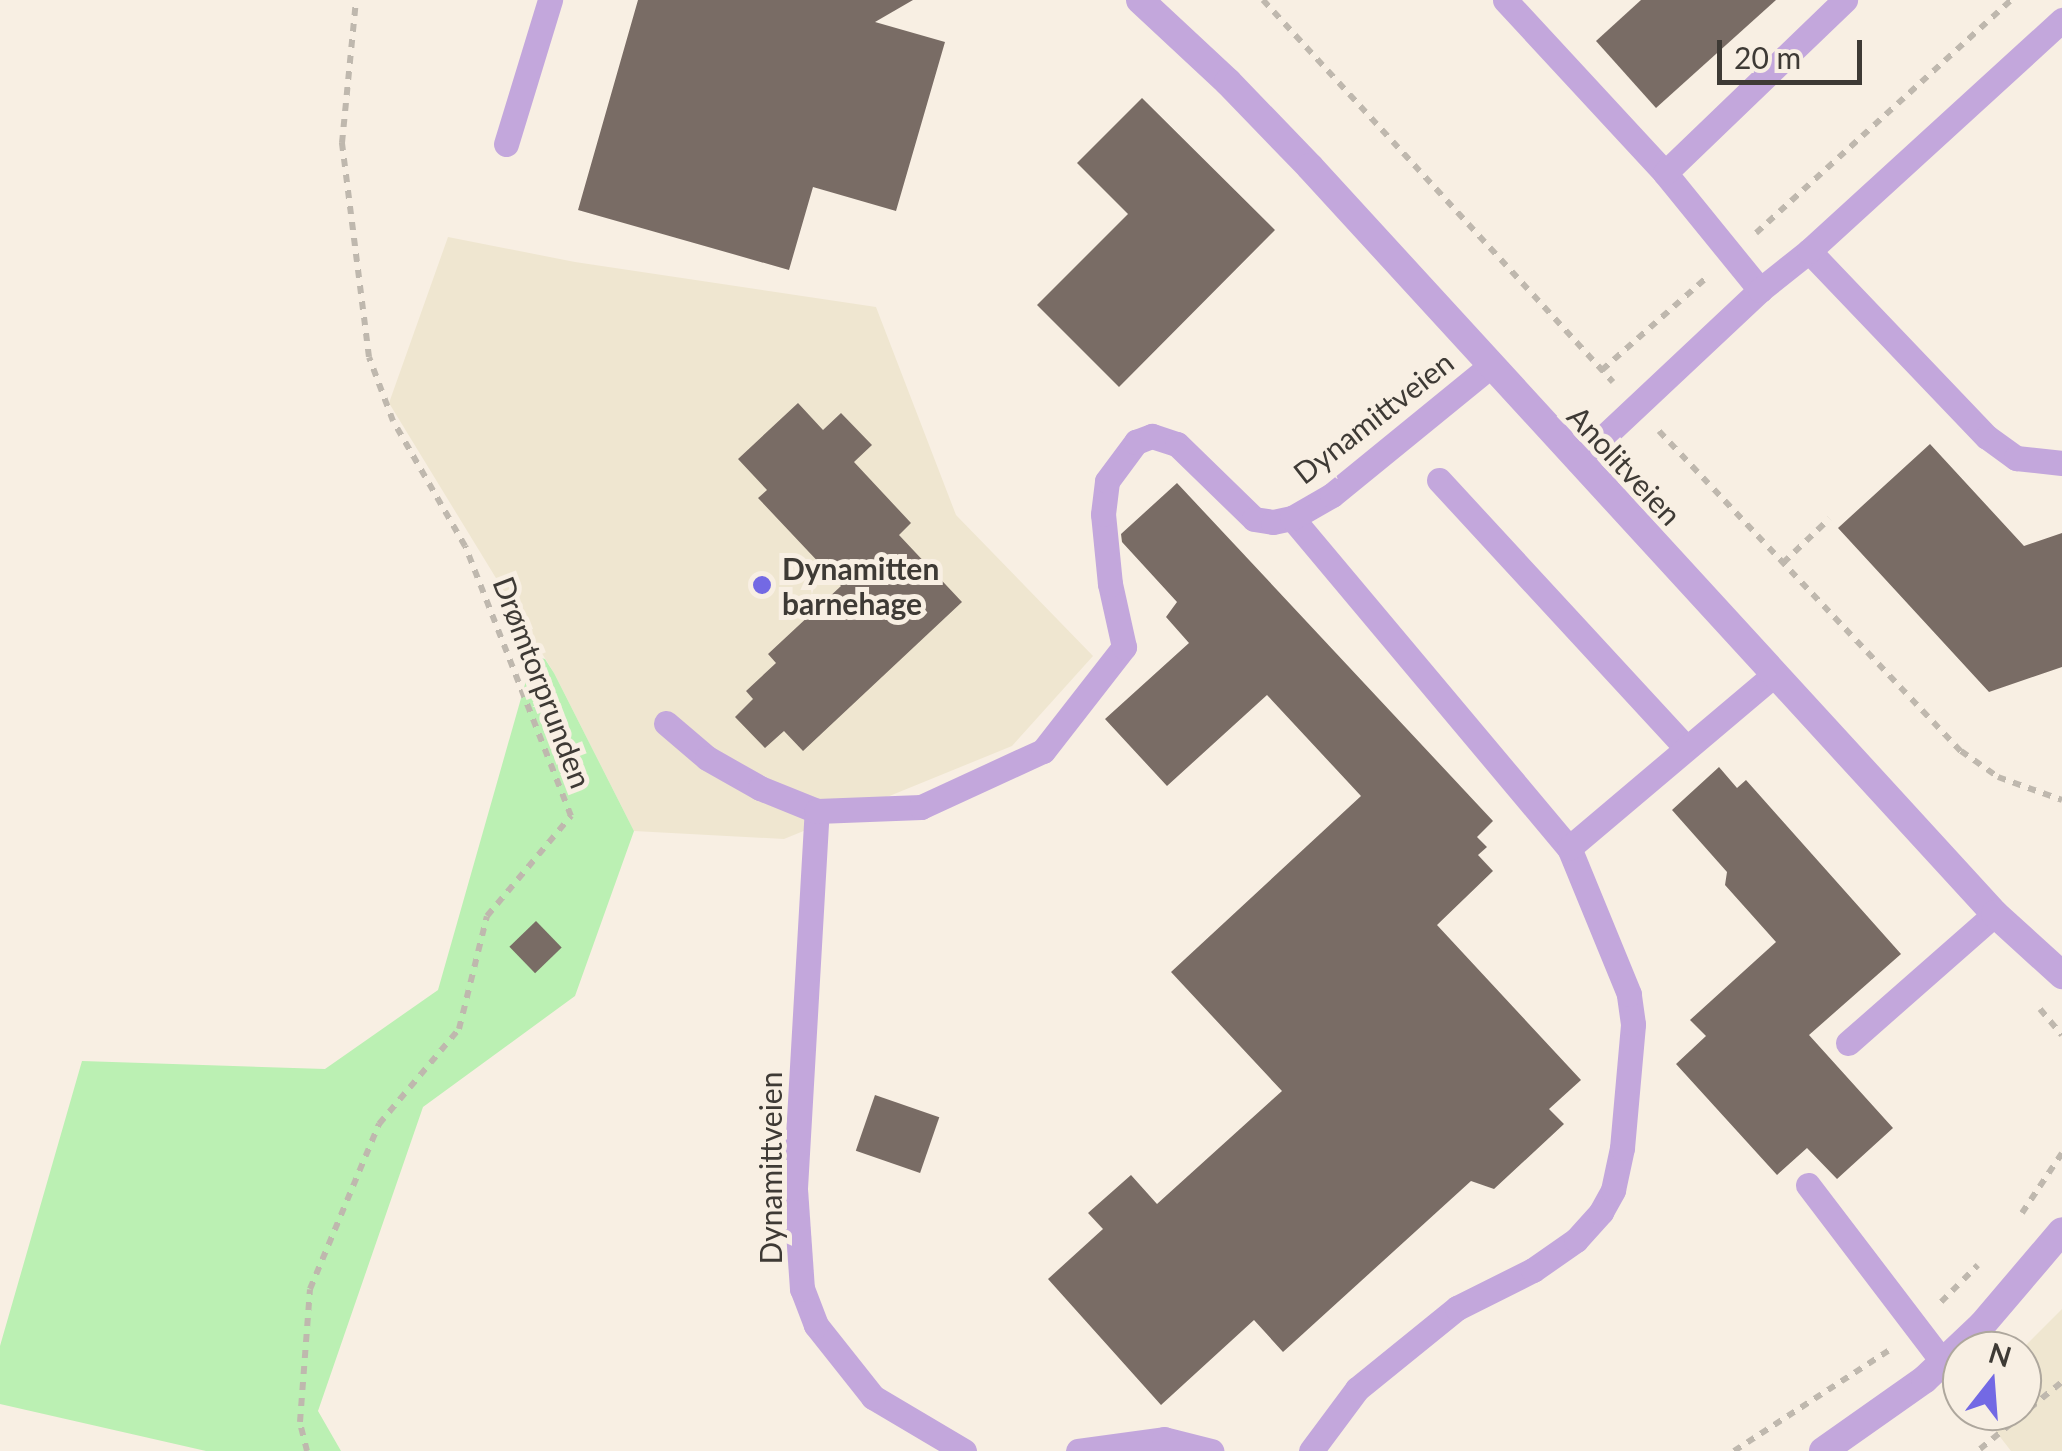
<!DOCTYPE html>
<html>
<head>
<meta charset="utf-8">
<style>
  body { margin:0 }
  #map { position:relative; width:2062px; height:1451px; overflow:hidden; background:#f8efe3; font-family:Lato,sans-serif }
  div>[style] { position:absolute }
  .education>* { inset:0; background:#efe6d0 }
  .green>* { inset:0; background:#bbf0b3 }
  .building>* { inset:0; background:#796c65; transform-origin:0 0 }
  .path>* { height:6px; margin-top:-3px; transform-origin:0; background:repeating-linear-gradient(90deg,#bfb8ae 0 8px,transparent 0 16px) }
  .service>* { height:25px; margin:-12.5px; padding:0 12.5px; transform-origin:12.5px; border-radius:12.5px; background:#c3a7dc }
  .minor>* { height:28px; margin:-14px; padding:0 14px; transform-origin:14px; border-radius:14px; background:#c3a7dc }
  .dots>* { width:28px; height:28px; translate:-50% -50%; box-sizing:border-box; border:5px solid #f8efe3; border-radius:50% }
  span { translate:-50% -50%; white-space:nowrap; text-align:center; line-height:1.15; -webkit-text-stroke:10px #f8efe3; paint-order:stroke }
  .street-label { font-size:30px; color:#3e3a35 }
  .poi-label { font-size:30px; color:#3e3a35; font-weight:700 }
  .left { translate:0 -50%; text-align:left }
  .north { position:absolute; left:1942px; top:1331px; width:100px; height:100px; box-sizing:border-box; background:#f8efe3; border:2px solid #aea79d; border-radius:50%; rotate:17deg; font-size:28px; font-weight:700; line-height:40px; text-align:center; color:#3e3a35 }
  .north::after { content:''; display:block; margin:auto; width:35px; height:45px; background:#7369e4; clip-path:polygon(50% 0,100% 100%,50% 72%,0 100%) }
  .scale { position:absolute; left:1717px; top:40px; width:145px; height:45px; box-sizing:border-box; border:5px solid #3e3a35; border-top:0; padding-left:12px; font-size:30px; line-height:35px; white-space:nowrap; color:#3e3a35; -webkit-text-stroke:8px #f8efe3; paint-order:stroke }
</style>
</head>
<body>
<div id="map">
  <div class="education">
    <div style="clip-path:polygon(448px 237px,575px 262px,876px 307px,956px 515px,1093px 656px,1012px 746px,784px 839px,634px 831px,554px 673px,389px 403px)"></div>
    <div style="clip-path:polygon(2062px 1309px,2062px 1451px,2011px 1451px,1980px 1411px,2022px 1411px,2020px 1351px)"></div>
  </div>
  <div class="green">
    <div style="clip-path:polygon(533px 656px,545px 659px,554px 673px,634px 831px,575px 996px,423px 1107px,318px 1411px,341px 1451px,206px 1451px,0 1404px,0 1346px,82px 1061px,325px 1069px,438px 990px)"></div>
  </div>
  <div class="building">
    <div style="clip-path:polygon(638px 0,913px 0,875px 22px,945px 42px,896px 211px,813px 187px,789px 270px,578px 210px)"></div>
    <div style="clip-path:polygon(1641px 0,1776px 0,1656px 108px,1596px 41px)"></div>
    <div style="clip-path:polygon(1142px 98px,1275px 230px,1119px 387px,1037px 305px,1128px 214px,1077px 163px)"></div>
    <div style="clip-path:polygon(798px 403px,823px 430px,841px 413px,872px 445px,854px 462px,911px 523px,899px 535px,962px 602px,803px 751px,784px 731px,765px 748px,735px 717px,753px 699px,746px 691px,776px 663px,768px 654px,841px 586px,758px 498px,767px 490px,738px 459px)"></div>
    <div style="clip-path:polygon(1930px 444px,2024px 546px,2062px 533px,2062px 667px,1989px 692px,1838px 528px)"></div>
    <div style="clip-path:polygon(1177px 483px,1493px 821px,1477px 837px,1487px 847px,1478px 855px,1493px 871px,1437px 925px,1581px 1080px,1549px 1109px,1564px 1124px,1494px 1189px,1471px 1181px,1283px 1352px,1254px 1320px,1161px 1405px,1048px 1279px,1103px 1229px,1088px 1213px,1131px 1175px,1157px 1204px,1282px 1091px,1171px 972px,1361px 796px,1267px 695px,1167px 786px,1105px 719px,1189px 643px,1166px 617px,1177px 602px,1122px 542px,1121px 534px)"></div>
    <div style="clip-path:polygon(1719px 767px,1737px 788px,1746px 780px,1901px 954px,1809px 1035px,1893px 1128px,1837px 1179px,1807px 1148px,1777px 1175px,1676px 1064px,1706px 1036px,1690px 1020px,1776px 942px,1725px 885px,1727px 872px,1672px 810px)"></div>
    <div style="left:536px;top:921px;width:37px;height:37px;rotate:46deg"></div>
    <div style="left:875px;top:1095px;width:68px;height:59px;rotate:19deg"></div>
  </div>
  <div class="path">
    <div style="left:1263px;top:0;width:518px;rotate:47.5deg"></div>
    <div style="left:1756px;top:233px;width:345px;rotate:-42.4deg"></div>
    <div style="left:1602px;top:370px;width:139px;rotate:-41.5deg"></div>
    <div style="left:1659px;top:431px;width:440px;rotate:46.7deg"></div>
    <div style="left:1961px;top:751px;width:45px;rotate:35.1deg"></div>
    <div style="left:1998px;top:777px;width:68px;rotate:19.8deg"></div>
    <div style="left:1783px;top:563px;width:64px;rotate:-43.7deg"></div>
    <div style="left:2040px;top:1009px;width:34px;rotate:50deg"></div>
    <div style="left:2022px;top:1213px;width:72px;rotate:-56.3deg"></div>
    <div style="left:1941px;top:1302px;width:52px;rotate:-45deg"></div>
    <div style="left:1980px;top:1449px;width:106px;rotate:-39.3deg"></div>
    <div style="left:307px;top:1451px;width:30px;rotate:-104deg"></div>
    <div style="left:300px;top:1422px;width:133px;rotate:-85.7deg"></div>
    <div style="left:310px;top:1289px;width:179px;rotate:-67.3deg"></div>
    <div style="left:379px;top:1124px;width:124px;rotate:-49.9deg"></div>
    <div style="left:459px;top:1029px;width:116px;rotate:-76.1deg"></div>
    <div style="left:487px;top:916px;width:131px;rotate:-50deg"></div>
    <div style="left:571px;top:816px;width:290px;rotate:-111.4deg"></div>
    <div style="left:465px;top:546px;width:144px;rotate:-119.9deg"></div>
    <div style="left:393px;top:421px;width:68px;rotate:-110.6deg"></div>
    <div style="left:369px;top:357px;width:216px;rotate:-97.2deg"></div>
    <div style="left:342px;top:143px;width:144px;rotate:-84.4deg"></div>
    <div style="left:1734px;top:1451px;width:184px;rotate:-33deg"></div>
  </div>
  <div class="service">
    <div style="left:1505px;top:0;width:236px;rotate:47.2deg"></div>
    <div style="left:1665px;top:173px;width:151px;rotate:50.9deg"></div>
    <div style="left:506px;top:144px;width:151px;rotate:-73deg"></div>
    <div style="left:1665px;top:173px;width:250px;rotate:-43.9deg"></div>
    <div style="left:1809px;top:251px;width:257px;rotate:46.3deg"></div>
    <div style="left:1987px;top:437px;width:36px;rotate:36deg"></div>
    <div style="left:2016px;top:458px;width:46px;rotate:6.2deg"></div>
    <div style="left:1578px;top:461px;width:250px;rotate:-43.2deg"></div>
    <div style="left:1760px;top:290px;width:63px;rotate:-38.5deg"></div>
    <div style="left:1809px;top:251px;width:343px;rotate:-42.4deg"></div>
    <div style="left:1439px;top:480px;width:364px;rotate:47.3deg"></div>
    <div style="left:1292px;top:518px;width:431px;rotate:50deg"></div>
    <div style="left:666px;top:723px;width:54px;rotate:40.5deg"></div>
    <div style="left:707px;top:758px;width:61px;rotate:29.5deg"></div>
    <div style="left:760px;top:788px;width:61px;rotate:22deg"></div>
    <div style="left:1848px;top:1043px;width:196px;rotate:-41.3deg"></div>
    <div style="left:1808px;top:1185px;width:223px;rotate:52.7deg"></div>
    <div style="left:964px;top:1451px;width:106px;rotate:-149.3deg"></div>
    <div style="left:873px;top:1397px;width:92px;rotate:-128.4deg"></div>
    <div style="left:816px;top:1325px;width:39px;rotate:-111deg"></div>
    <div style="left:802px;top:1289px;width:101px;rotate:-94deg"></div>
    <div style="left:795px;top:1188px;width:378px;rotate:-86.7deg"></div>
    <div style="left:817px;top:811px;width:104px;rotate:-2.2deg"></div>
    <div style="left:921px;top:807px;width:134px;rotate:-24.7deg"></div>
    <div style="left:1043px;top:751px;width:132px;rotate:-52.1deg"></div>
    <div style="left:1124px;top:647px;width:65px;rotate:-102.5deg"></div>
    <div style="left:1110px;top:584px;width:70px;rotate:-95.7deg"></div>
    <div style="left:1103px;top:514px;width:33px;rotate:-83deg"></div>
    <div style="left:1107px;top:481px;width:49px;rotate:-53.4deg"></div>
    <div style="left:1136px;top:442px;width:17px;rotate:-21deg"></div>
    <div style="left:1152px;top:436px;width:26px;rotate:18deg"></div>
    <div style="left:1177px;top:444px;width:107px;rotate:44.2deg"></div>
    <div style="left:1254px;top:519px;width:19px;rotate:9deg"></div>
    <div style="left:1273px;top:522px;width:19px;rotate:-12deg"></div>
    <div style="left:1292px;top:518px;width:46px;rotate:-29.9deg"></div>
    <div style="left:1332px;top:495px;width:203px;rotate:-39.2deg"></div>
    <div style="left:1078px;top:1451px;width:87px;rotate:-7.9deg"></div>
    <div style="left:1164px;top:1439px;width:49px;rotate:14.3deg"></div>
    <div style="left:1311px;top:1451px;width:77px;rotate:-53.4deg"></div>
    <div style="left:1357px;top:1389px;width:129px;rotate:-39deg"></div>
    <div style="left:1457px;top:1308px;width:85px;rotate:-26.6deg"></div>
    <div style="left:1533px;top:1270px;width:52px;rotate:-34.9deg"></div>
    <div style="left:1576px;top:1240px;width:38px;rotate:-48deg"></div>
    <div style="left:1601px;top:1212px;width:25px;rotate:-61deg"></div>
    <div style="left:1613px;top:1190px;width:43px;rotate:-77.9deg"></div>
    <div style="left:1622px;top:1148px;width:124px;rotate:-84.9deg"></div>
    <div style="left:1633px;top:1024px;width:30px;rotate:-98deg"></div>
    <div style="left:1629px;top:994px;width:158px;rotate:-112.3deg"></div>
    <div style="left:1569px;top:848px;width:270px;rotate:-40.2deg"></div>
  </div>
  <div class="minor">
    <div style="left:1140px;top:0;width:120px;rotate:43deg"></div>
    <div style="left:1228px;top:82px;width:118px;rotate:46deg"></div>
    <div style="left:1310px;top:167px;width:1014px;rotate:47.48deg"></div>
    <div style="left:1995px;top:914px;width:91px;rotate:42.3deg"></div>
    <div style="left:1823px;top:1451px;width:125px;rotate:-35.2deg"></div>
    <div style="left:1925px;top:1379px;width:79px;rotate:-43.5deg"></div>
    <div style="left:1982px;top:1325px;width:123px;rotate:-49.6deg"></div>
  </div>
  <div class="dots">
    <div style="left:762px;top:585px;background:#7369e4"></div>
  </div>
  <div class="street-label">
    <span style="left:1373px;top:417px;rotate:-38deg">Dynamittveien</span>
    <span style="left:1625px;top:465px;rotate:47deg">Anolitveien</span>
    <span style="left:543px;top:682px;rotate:69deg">Drømtorprunden</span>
    <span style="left:770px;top:1168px;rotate:-90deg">Dynamittveien</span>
  </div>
  <div class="poi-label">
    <span class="left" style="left:782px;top:585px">Dynamitten<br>barnehage</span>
  </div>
  <div class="north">N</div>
  <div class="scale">20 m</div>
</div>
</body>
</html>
